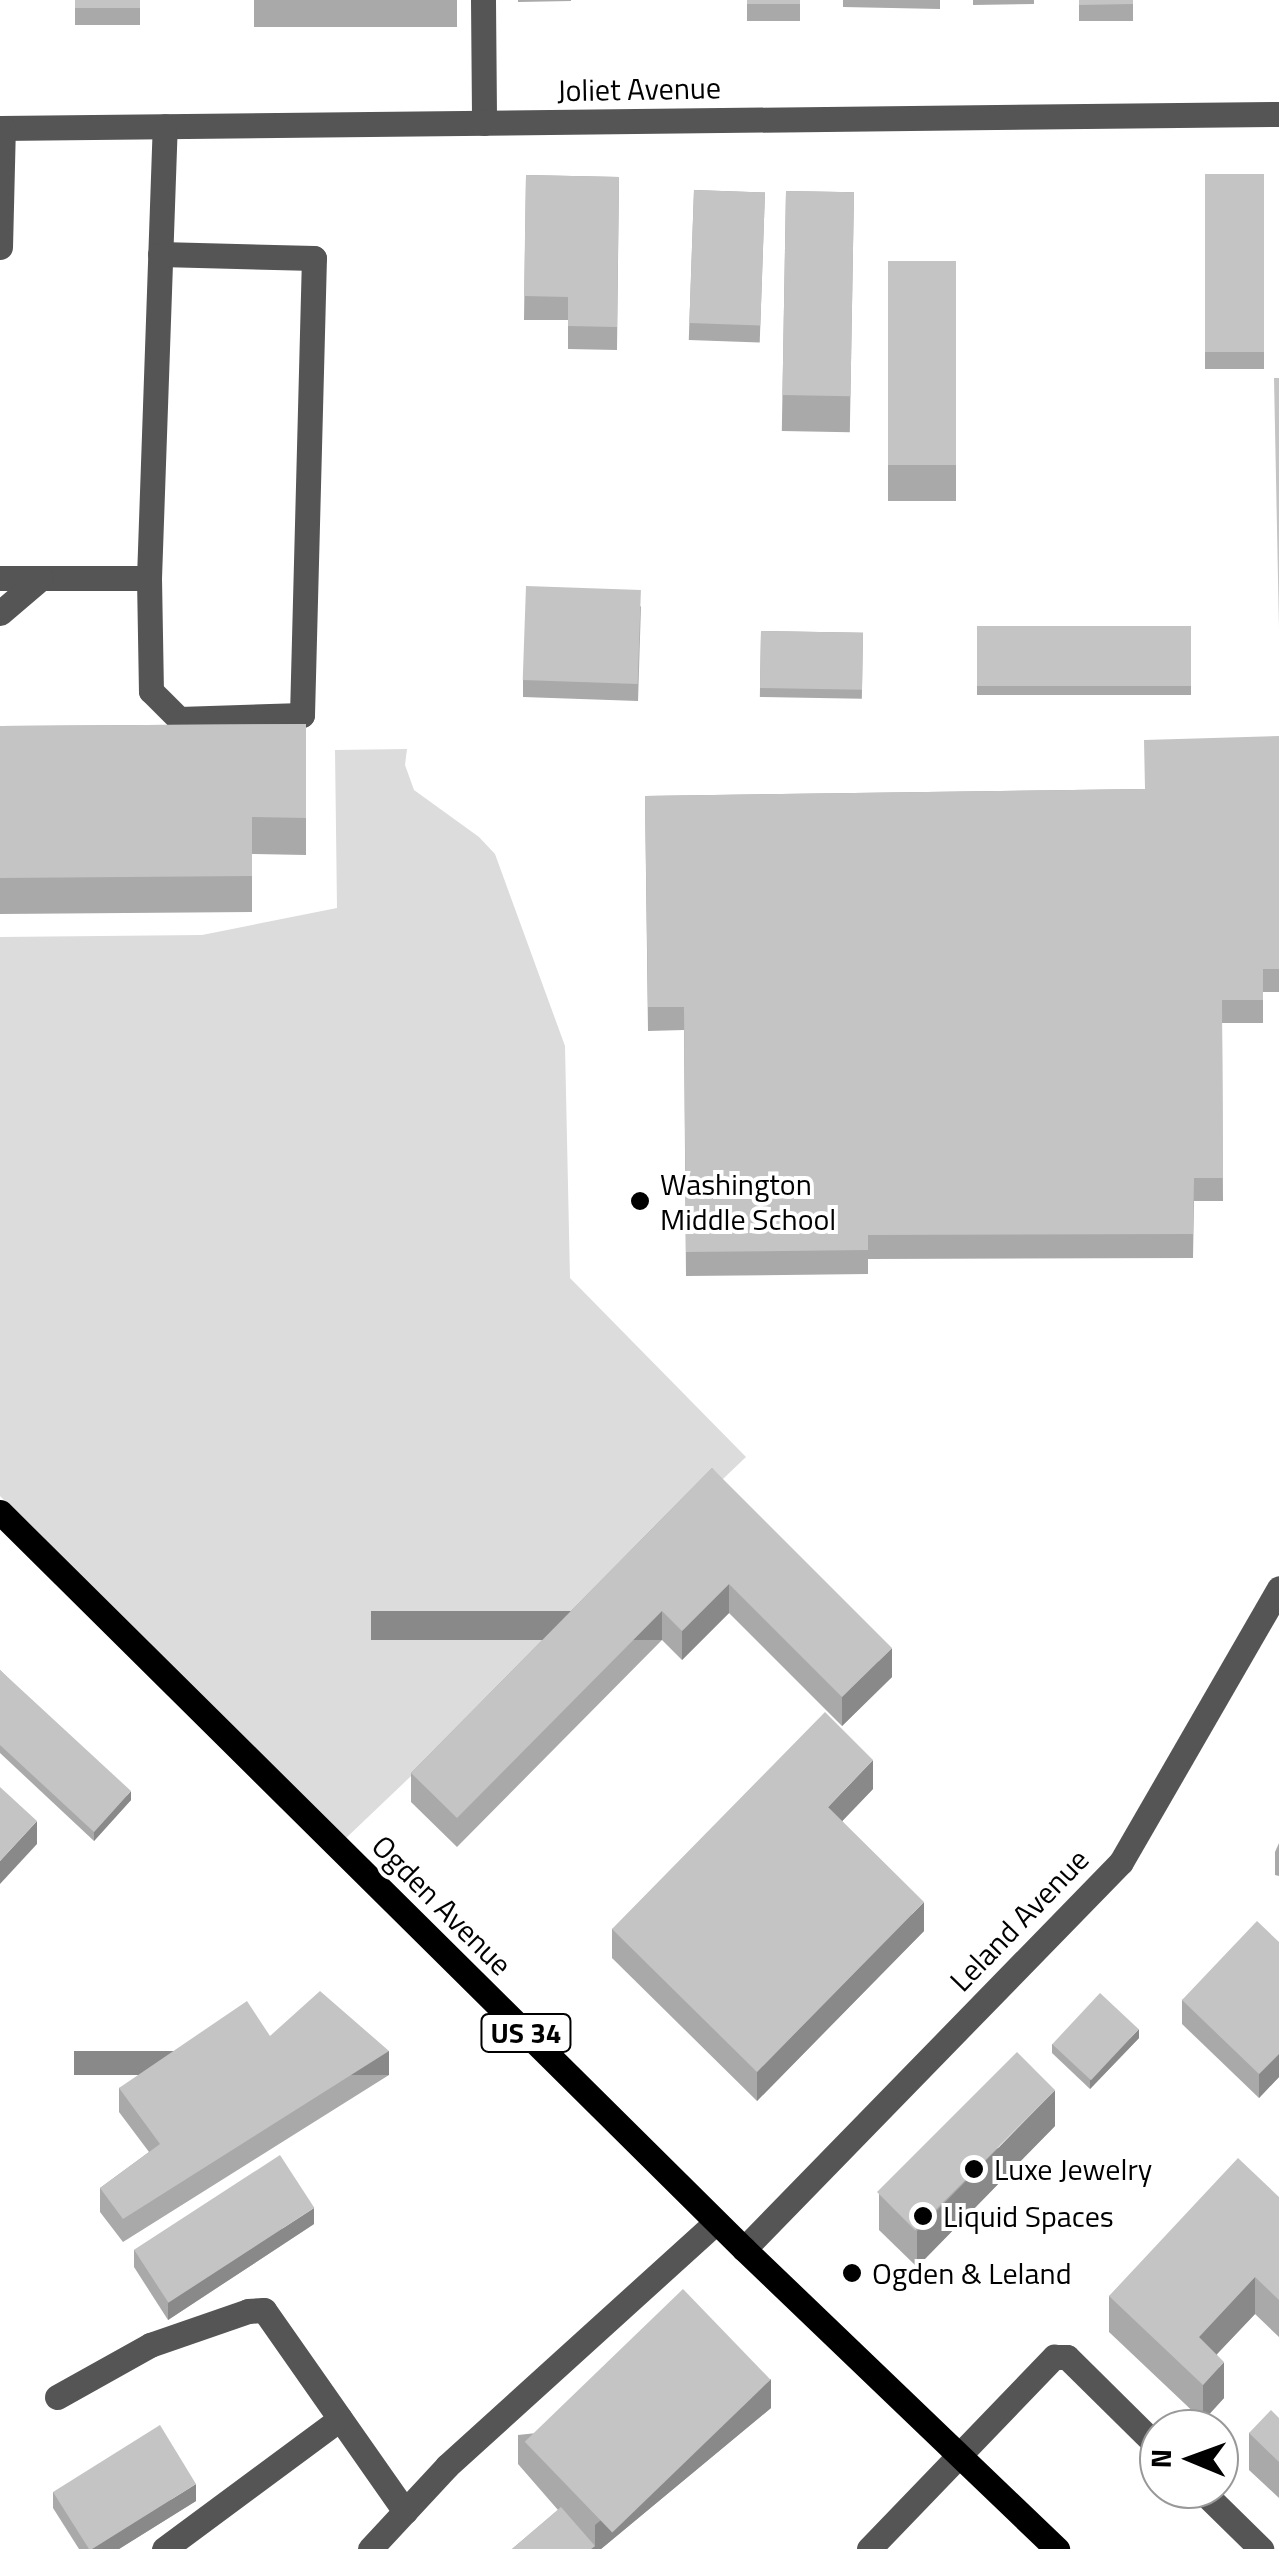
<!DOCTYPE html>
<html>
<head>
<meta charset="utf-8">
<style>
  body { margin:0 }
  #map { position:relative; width:1279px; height:2549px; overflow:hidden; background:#fff; font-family:"Titillium Web",sans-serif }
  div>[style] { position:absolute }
  .green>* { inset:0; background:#dcdcdc }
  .minor>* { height:25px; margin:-12.5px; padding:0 12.5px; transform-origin:12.5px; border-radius:12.5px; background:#555 }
  .major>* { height:25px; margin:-12.5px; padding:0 12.5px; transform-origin:12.5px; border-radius:12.5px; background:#000 }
  .wall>* { inset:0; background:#a9a9a9; transform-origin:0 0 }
  .shaded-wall>* { inset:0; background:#898989; transform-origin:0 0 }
  .building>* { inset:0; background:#c4c4c4; transform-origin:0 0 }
  .dots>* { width:28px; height:28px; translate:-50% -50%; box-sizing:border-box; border:5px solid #fff; border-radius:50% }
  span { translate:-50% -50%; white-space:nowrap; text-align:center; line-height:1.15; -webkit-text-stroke:8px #fff; paint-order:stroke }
  .shield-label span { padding:2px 8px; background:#fff; border:2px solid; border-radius:8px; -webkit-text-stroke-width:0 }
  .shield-label { font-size:28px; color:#000; font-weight:700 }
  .street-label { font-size:30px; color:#000 }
  .poi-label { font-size:30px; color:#000 }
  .left { translate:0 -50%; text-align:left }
  .north { position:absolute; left:1139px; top:2409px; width:100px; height:100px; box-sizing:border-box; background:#fff; border:2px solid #999; border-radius:50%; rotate:271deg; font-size:28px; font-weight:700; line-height:40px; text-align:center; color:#000 }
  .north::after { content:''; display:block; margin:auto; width:35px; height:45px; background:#000; clip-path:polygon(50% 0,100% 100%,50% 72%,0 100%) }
</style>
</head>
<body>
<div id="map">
  <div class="green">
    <div style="clip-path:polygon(407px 749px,405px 765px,414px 790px,479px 837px,495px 854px,565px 1046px,570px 1278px,746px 1457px,345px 1839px,0 1496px,0 937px,202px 935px,337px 908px,335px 750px)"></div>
  </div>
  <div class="minor">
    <div style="left:483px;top:0;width:123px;rotate:89.5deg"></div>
    <div style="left:0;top:128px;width:1279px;rotate:-0.63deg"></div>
    <div style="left:0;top:247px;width:119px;rotate:-88.6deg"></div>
    <div style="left:0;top:578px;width:149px"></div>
    <div style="left:149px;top:578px;width:452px;rotate:-88deg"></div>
    <div style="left:149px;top:578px;width:113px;rotate:89deg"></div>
    <div style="left:151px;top:691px;width:40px;rotate:45deg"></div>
    <div style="left:179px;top:719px;width:123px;rotate:-1.9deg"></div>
    <div style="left:302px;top:715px;width:457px;rotate:-88.5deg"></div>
    <div style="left:314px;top:258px;width:154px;rotate:-178.5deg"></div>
    <div style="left:0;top:613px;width:54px;rotate:-40.5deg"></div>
    <div style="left:744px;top:2249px;width:540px;rotate:-45.75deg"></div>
    <div style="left:1121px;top:1862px;width:316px;rotate:-60deg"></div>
    <div style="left:57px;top:2397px;width:107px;rotate:-29.2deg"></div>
    <div style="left:150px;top:2345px;width:104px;rotate:-19.1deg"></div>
    <div style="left:248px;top:2311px;width:16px;rotate:-4deg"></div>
    <div style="left:264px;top:2310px;width:246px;rotate:55deg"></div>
    <div style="left:1200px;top:2489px;width:86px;rotate:44.5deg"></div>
    <div style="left:164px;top:2549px;width:219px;rotate:-36.5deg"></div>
    <div style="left:370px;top:2549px;width:113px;rotate:-47.1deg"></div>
    <div style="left:447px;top:2466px;width:363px;rotate:-42.2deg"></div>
    <div style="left:869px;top:2549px;width:267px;rotate:-46.1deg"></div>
    <div style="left:1054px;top:2357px;width:13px"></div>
    <div style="left:1067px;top:2357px;width:129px;rotate:44.7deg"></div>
  </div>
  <div class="major">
    <div style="left:0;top:1512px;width:1047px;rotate:44.73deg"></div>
    <div style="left:744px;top:2249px;width:434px;rotate:43.8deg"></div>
  </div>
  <div class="wall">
    <div style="left:75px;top:0;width:65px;height:25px"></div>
    <div style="left:254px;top:0;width:203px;height:27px"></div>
    <div style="clip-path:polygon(518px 0,571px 0,571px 1px,518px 2px)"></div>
    <div style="left:747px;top:0;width:53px;height:21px"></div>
    <div style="clip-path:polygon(843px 0,940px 0,940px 9px,843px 7px)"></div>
    <div style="clip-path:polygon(973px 0,1034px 0,1034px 4px,973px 5px)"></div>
    <div style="left:1079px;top:0;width:54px;height:21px"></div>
    <div style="left:1264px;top:174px;width:195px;height:59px;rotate:90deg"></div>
    <div style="clip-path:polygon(526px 175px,619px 177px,617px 350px,568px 349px,568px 320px,524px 320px)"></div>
    <div style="left:694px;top:190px;width:71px;height:150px;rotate:2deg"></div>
    <div style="left:786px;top:191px;width:68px;height:240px;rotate:1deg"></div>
    <div style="left:888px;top:261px;width:68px;height:240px"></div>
    <div style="clip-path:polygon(641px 606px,638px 701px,523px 697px,523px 680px)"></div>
    <div style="left:977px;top:626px;width:214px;height:69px"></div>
    <div style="left:761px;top:631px;width:102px;height:66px;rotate:1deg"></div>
    <div style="clip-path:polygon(306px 724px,306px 855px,252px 854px,252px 912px,0 914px,0 726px)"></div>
    <div style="clip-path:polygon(1279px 736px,1279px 992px,1263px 992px,1263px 1023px,1222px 1023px,1223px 1201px,1194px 1201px,1193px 1258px,868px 1259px,868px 1274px,686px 1276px,684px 1030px,648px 1031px,645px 796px,1145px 789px)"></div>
    <div style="clip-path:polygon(712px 1468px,892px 1677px,842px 1726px,729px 1613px,682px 1660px,662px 1640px,457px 1847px,411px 1802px,411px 1773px)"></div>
    <div style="clip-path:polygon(0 1670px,131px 1800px,94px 1841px,0 1753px)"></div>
    <div style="clip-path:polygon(873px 1789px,842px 1821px,924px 1931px,757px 2101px,612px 1958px,612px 1929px)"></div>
    <div style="clip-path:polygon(1279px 1843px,1279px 1876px,1275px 1875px,1275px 1852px)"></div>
    <div style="clip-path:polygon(1279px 1942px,1279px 2077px,1259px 2098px,1182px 2024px,1182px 2000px)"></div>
    <div style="clip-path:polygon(270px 2036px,389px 2075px,123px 2242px,100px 2212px,100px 2188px,149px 2152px,119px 2112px,119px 2088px)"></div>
    <div style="clip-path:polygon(1139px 2038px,1090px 2089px,1052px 2053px,1052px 2044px)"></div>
    <div style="clip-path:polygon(1055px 2126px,917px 2267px,879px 2230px,879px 2194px)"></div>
    <div style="clip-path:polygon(1279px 2197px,1279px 2337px,1255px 2314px,1217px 2354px,1224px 2398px,1203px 2421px,1109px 2332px,1109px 2296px)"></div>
    <div style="clip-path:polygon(314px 2224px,168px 2320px,134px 2267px,134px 2250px)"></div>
    <div style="clip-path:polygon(771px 2408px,601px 2549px,512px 2549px,558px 2510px,518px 2464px,518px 2435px)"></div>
    <div style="clip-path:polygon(1279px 2418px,1279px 2498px,1249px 2470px,1249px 2433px)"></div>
    <div style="clip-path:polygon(53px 2492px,196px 2501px,119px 2549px,79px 2549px,53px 2508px)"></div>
  </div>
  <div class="shaded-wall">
    <div style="clip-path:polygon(729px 1584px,729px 1613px,682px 1660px,682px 1631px)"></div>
    <div style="left:662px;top:1611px;width:29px;height:291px;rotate:90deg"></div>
    <div style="clip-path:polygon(892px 1648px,892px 1677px,842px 1726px,842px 1697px)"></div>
    <div style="clip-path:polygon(873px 1760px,873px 1789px,828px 1836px,828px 1807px)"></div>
    <div style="clip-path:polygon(131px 1791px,131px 1800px,94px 1841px,94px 1832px)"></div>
    <div style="clip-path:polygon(37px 1821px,37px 1844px,0 1884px,0 1861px)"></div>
    <div style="clip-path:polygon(924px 1902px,924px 1931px,757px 2101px,757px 2072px)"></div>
    <div style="clip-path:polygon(1139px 2029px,1139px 2038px,1090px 2089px,1090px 2080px)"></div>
    <div style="left:389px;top:2051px;width:24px;height:315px;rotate:90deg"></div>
    <div style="clip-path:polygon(1279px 2054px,1279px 2077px,1259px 2098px,1259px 2074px)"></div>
    <div style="clip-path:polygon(1055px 2090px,1055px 2126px,917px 2267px,917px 2231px)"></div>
    <div style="clip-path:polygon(314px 2208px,314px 2224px,168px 2320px,168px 2303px)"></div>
    <div style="clip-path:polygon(1255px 2277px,1255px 2314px,1199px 2373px,1199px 2337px)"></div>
    <div style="clip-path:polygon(1224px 2362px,1224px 2398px,1203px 2421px,1203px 2385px)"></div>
    <div style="clip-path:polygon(771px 2379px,771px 2408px,601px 2549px,591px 2549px,595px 2546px,595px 2525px)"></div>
    <div style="clip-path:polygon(196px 2484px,196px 2501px,119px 2549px,92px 2549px)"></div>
  </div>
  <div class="building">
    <div style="left:75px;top:0;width:65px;height:8px"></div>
    <div style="left:747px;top:0;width:53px;height:4px"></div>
    <div style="clip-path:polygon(1079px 0,1133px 0,1133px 4px,1079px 5px)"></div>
    <div style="left:1264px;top:174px;width:178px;height:59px;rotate:90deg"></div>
    <div style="clip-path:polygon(526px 175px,619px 177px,617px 327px,568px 326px,568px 297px,524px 296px)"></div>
    <div style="left:694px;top:190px;width:71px;height:133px;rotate:2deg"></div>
    <div style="left:786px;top:191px;width:68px;height:204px;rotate:1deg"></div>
    <div style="left:888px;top:261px;width:68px;height:204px"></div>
    <div style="clip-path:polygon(1274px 378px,1279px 378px,1279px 628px)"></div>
    <div style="left:526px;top:586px;width:115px;height:94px;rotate:2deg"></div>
    <div style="left:977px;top:626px;width:214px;height:60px"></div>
    <div style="left:761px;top:631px;width:102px;height:57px;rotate:1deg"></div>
    <div style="clip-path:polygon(306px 724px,306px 818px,252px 817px,252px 876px,0 878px,0 726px)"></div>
    <div style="clip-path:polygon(1279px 736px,1279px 969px,1263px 969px,1263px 1000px,1222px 1000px,1223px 1178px,1194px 1178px,1193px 1234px,868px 1235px,868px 1250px,686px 1252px,684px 1007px,648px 1007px,645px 796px,1145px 789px,1144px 740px)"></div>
    <div style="clip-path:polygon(712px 1468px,892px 1648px,842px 1697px,729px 1584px,682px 1631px,662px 1611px,457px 1818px,411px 1773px)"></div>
    <div style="clip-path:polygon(0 1670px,131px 1791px,94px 1832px,0 1745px)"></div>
    <div style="clip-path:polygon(825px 1712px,873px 1760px,828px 1807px,924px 1902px,757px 2072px,612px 1929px)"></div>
    <div style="clip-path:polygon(0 1787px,37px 1821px,0 1861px)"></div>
    <div style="clip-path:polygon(1257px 1921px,1279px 1942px,1279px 2054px,1259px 2074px,1182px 2000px)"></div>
    <div style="clip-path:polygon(320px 1991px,389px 2051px,123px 2219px,100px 2188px,160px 2144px,119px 2088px,247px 2001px,270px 2036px)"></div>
    <div style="left:1100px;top:1993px;width:53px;height:70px;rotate:43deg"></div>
    <div style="left:1017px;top:2052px;width:54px;height:198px;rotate:45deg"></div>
    <div style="left:280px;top:2155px;width:63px;height:174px;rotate:57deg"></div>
    <div style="clip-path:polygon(1238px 2158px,1279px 2197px,1279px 2300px,1255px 2277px,1199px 2337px,1224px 2362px,1203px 2385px,1109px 2296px)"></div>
    <div style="left:683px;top:2289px;width:126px;height:220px;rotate:46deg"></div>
    <div style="clip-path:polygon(1271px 2410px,1279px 2418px,1279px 2462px,1249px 2433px)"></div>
    <div style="clip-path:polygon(160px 2425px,196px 2484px,92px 2549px,89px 2549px,53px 2492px)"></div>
    <div style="clip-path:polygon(561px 2507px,595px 2546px,591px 2549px,512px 2549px)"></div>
  </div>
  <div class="dots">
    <div style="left:640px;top:1201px;background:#000"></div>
    <div style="left:974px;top:2169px;background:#000"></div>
    <div style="left:923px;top:2216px;background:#000"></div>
    <div style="left:852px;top:2273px;background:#000"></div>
  </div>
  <div class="shield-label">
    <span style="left:526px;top:2033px">US 34</span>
  </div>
  <div class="street-label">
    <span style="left:639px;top:89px;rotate:-1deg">Joliet Avenue</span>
    <span style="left:442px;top:1905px;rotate:45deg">Ogden Avenue</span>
    <span style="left:1019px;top:1920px;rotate:-46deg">Leland Avenue</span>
  </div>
  <div class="poi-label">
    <span class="left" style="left:660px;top:1201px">Washington<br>Middle School</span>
    <span class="left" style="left:994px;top:2169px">Luxe Jewelry</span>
    <span class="left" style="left:943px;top:2216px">Liquid Spaces</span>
    <span class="left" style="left:872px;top:2273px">Ogden &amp; Leland</span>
  </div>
  <div class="north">N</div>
</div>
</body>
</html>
